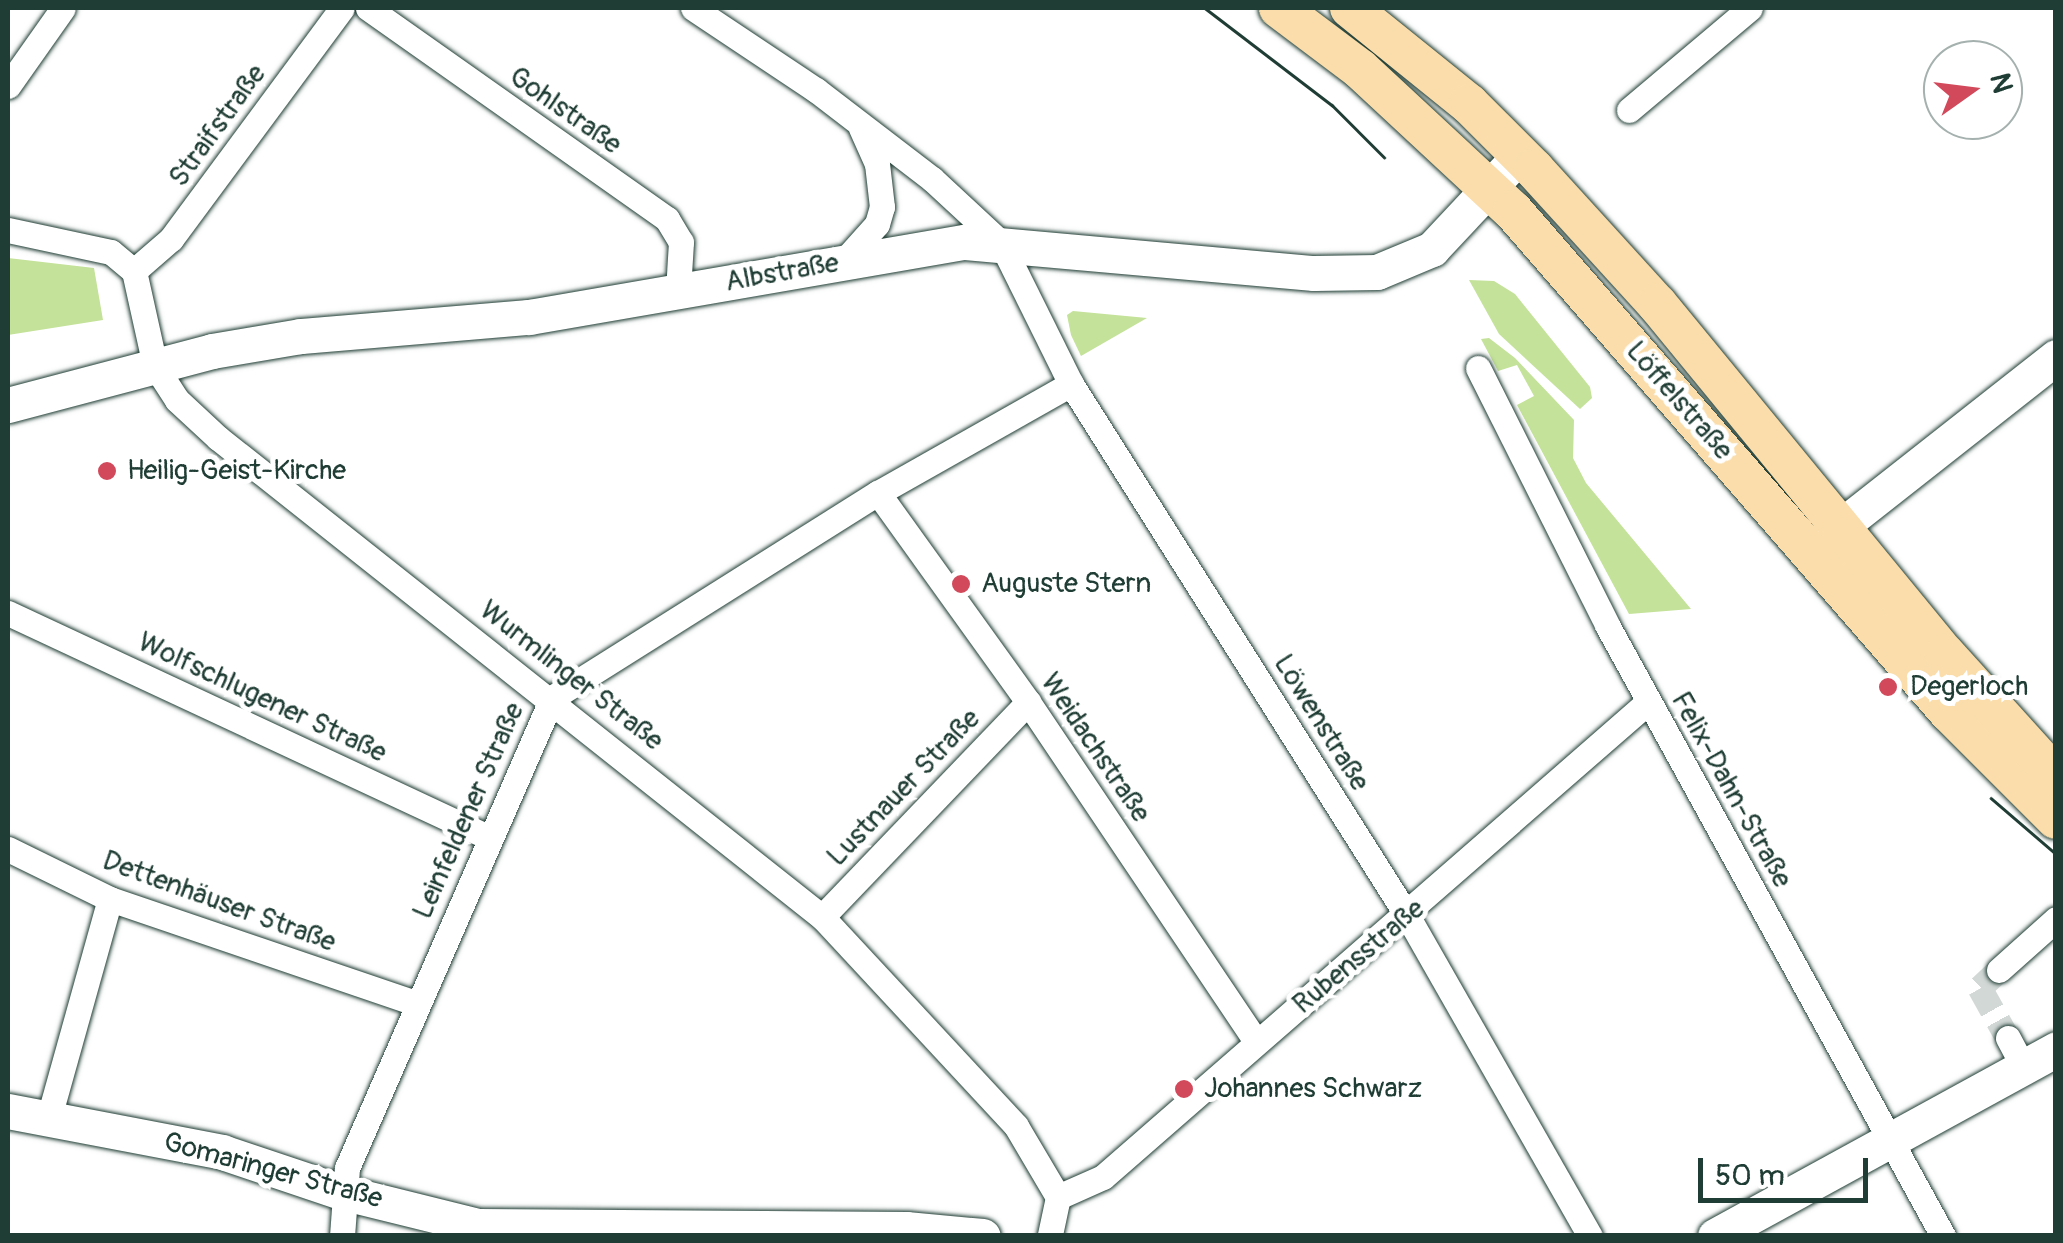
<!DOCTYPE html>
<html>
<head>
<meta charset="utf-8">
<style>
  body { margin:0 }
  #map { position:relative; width:2063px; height:1243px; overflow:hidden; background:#fff; font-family:Pangolin,sans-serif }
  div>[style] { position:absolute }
  .green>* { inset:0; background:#c4e299 }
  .street-tunnel>* { height:25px; margin-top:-12.5px; transform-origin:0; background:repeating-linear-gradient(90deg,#d2d8d6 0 25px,transparent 0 37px) }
  .roads { filter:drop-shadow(0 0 2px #1f3d34) drop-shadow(0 0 2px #1f3d34) }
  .street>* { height:25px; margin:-12.5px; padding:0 12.5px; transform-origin:12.5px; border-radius:12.5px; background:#fff }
  .secondary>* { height:35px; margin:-17.5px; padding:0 17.5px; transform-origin:17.5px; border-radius:17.5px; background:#fff }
  .primary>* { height:40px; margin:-20px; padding:0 20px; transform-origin:20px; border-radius:20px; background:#faddab }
  .tram>* { height:2.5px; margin:-1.25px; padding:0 1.25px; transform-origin:1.25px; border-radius:1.25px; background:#1f3d34 }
  .dots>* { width:28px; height:28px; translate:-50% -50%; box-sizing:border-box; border:5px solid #fff; border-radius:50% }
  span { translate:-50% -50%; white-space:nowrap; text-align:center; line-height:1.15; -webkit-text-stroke:10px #fff; paint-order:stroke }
  .street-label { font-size:28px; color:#1f3d34 }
  .poi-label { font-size:28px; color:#1f3d34 }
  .left { translate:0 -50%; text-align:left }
  .frame { position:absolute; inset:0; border:10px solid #1f3d34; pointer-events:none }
  .north { position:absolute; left:1923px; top:40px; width:100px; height:100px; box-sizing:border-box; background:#fff; border:2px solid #a5b1ae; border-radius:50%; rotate:76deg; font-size:28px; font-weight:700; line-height:40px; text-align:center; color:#1f3d34 }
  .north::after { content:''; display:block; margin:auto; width:35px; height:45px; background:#d1495b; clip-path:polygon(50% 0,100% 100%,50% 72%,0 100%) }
  .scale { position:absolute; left:1698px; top:1158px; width:170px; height:45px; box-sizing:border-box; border:5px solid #1f3d34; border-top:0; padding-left:12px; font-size:30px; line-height:35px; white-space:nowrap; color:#1f3d34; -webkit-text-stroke:8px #fff; paint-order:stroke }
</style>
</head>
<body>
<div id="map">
  <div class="green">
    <div style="clip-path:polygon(8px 258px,94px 268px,103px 320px,8px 335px)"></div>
    <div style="clip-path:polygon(1469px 280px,1494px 281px,1515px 294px,1590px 387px,1592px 398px,1580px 409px,1499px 334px)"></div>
    <div style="clip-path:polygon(1073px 311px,1147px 318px,1081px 356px,1071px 335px,1067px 315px)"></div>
    <div style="clip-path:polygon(1489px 338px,1515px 358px,1574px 420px,1573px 458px,1586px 483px,1691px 609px,1629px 614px,1517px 405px,1534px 396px,1517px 365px,1498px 371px,1481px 339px)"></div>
  </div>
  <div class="street-tunnel">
    <div style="left:1999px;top:970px;width:26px;rotate:137deg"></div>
    <div style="left:1980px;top:988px;width:57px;rotate:60.8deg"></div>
  </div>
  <div class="roads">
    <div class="street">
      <div style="left:368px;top:8px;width:366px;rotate:35.2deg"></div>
      <div style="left:667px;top:219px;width:27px;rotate:59deg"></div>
      <div style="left:681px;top:242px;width:49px;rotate:93.5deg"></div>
      <div style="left:693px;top:8px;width:148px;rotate:33.7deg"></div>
      <div style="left:816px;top:90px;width:146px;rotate:37.5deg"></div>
      <div style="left:932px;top:179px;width:94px;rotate:42.8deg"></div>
      <div style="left:1001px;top:243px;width:157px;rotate:63.6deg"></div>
      <div style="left:1071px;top:384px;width:631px;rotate:57.7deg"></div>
      <div style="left:1408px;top:917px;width:367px;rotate:60.3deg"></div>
      <div style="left:8px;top:86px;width:95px;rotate:-54.8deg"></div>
      <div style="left:1629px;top:110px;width:158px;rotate:-40.1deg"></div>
      <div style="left:8px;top:230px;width:105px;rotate:12.1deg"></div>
      <div style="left:111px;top:252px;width:30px;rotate:40deg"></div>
      <div style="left:134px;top:271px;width:97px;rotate:77.5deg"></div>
      <div style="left:155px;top:366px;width:40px;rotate:57.1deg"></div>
      <div style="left:177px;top:400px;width:56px;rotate:42.8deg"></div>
      <div style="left:218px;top:438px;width:771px;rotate:38.42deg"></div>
      <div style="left:822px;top:917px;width:285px;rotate:47.1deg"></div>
      <div style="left:1016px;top:1126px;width:82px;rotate:59.4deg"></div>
      <div style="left:1058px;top:1197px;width:40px;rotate:102deg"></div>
      <div style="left:842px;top:263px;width:52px;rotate:-48.1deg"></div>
      <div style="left:877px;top:224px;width:18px;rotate:-74deg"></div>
      <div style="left:882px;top:207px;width:43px;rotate:-96.6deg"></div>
      <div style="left:877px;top:164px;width:39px;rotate:-114deg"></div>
      <div style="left:134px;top:271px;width:49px;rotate:-40.9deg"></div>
      <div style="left:171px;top:239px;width:287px;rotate:-53.5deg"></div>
      <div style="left:1478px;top:368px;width:288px;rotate:63.3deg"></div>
      <div style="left:1607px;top:625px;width:697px;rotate:61.19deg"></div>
      <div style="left:878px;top:493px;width:257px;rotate:54.3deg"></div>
      <div style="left:1028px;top:702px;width:409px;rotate:56.1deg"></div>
      <div style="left:8px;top:613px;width:532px;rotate:25.02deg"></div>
      <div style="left:8px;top:849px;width:114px;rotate:26.1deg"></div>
      <div style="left:110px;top:899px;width:322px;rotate:18.8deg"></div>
      <div style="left:822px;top:917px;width:298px;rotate:-46.2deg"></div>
      <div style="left:1999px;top:970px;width:76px;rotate:-41.8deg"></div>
      <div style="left:2008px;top:1038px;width:32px;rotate:62deg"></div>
      <div style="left:49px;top:1117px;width:226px;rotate:-74.4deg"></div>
      <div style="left:1058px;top:1197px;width:49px;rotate:-24deg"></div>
      <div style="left:1103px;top:1177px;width:724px;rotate:-41.08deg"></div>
      <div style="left:342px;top:1236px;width:68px;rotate:-85.8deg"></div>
      <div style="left:347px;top:1168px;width:513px;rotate:-66.43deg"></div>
      <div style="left:552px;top:698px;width:385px;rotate:-32.2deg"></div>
      <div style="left:878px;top:493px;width:222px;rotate:-29.5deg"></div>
    </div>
    <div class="secondary">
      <div style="left:8px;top:405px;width:211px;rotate:-14.8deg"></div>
      <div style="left:212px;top:351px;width:90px;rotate:-9.6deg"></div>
      <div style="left:301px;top:336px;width:229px;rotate:-4.8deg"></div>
      <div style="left:529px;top:317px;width:442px;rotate:-9.8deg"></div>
      <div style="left:965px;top:242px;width:350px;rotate:5.1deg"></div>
      <div style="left:1314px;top:273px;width:63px;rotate:-0.9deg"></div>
      <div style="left:1377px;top:272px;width:60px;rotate:-22.7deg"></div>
      <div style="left:1432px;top:249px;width:129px;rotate:-46.9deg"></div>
      <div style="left:1821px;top:542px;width:299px;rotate:-38.2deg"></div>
      <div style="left:8px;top:1111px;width:218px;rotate:10.8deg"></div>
      <div style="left:222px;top:1152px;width:126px;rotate:18.6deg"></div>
      <div style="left:341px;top:1192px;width:141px;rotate:13.9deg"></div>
      <div style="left:478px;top:1226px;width:428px;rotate:0.4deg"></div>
      <div style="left:906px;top:1229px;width:77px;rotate:5.2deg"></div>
      <div style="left:1715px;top:1236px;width:389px;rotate:-28.7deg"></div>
    </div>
    <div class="primary">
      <div style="left:1279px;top:8px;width:101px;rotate:37deg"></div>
      <div style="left:1360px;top:69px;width:209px;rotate:42.9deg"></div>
      <div style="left:1513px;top:211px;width:664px;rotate:48.97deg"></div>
      <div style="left:1949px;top:712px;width:151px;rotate:45deg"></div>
      <div style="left:1350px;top:8px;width:153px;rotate:38.9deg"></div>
      <div style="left:1469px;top:104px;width:92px;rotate:45deg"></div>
      <div style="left:1534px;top:169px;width:183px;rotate:47.7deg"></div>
      <div style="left:1657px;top:304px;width:453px;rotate:50.6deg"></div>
      <div style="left:1945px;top:654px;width:166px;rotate:47.9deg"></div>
    </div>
  </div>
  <div class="tram">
    <div style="left:1205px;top:8px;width:160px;rotate:37.4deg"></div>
    <div style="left:1332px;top:105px;width:74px;rotate:45deg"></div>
    <div style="left:1991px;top:798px;width:86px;rotate:40.7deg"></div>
  </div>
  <div class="dots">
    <div style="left:107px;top:471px;background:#d1495b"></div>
    <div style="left:961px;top:584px;background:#d1495b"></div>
    <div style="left:1888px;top:687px;background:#d1495b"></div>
    <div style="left:1184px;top:1089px;background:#d1495b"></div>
  </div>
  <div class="street-label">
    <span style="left:565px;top:111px;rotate:35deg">Gohlstraße</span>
    <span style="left:218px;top:126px;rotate:-54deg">Straifstraße</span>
    <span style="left:782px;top:273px;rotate:-10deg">Albstraße</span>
    <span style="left:1679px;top:401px;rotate:49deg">Löffelstraße</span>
    <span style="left:571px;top:676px;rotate:38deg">Wurmlinger Straße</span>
    <span style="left:262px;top:698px;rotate:25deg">Wolfschlugener Straße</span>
    <span style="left:1321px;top:723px;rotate:58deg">Löwenstraße</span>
    <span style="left:1095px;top:748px;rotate:56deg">Weidachstraße</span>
    <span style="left:904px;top:788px;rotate:-46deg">Lustnauer Straße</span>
    <span style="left:1731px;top:790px;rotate:61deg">Felix-Dahn-Straße</span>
    <span style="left:469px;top:811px;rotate:-66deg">Leinfeldener Straße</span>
    <span style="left:219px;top:902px;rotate:20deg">Dettenhäuser Straße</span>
    <span style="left:1359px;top:957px;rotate:-40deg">Rubensstraße</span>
    <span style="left:273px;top:1171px;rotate:15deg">Gomaringer Straße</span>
  </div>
  <div class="poi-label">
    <span class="left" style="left:127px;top:471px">Heilig-Geist-Kirche</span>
    <span class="left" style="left:981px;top:584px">Auguste Stern</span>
    <span class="left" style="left:1910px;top:687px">Degerloch</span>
    <span class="left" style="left:1204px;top:1089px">Johannes Schwarz</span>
  </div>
  <div class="frame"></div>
  <div class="north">N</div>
  <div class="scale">50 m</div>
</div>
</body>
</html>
